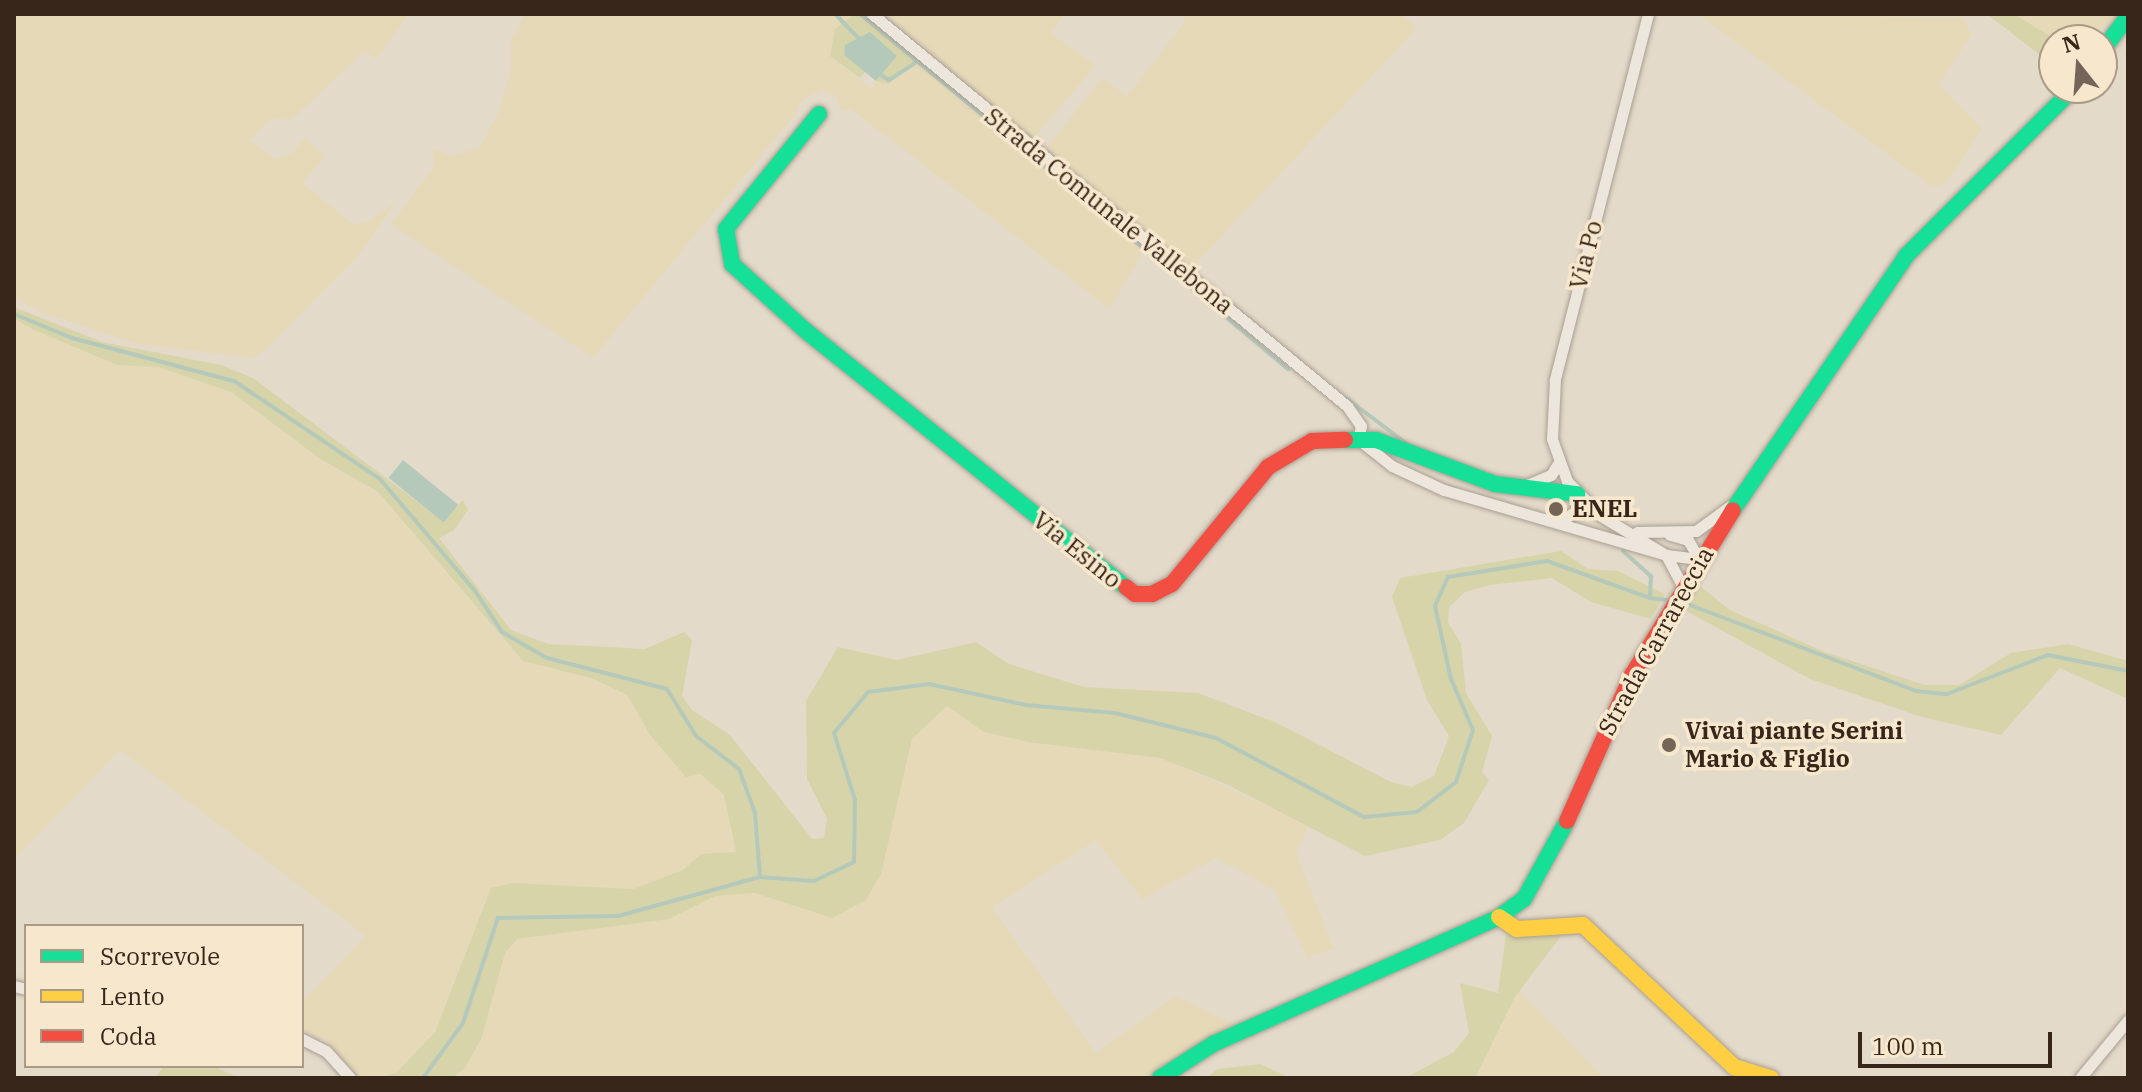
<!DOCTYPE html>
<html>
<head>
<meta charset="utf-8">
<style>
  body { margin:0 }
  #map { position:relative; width:2142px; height:1092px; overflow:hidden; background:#e4dac9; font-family:"IBM Plex Serif",serif }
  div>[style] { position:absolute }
  .farmland>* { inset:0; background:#e6d9b8 }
  .green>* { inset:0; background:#d7d4aa }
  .water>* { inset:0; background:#b5c9bb; transform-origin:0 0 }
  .stream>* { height:4px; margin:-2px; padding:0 2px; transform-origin:2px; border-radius:2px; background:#b5c9bb }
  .roads { filter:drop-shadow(0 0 2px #a99f93) drop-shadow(0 0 2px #a99f93) }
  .street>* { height:11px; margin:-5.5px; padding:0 5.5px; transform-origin:5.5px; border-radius:5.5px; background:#ece6dc }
  .fast>* { height:16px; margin:-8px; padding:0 8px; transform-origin:8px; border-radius:8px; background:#16e098 }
  .slow>* { height:16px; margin:-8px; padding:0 8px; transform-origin:8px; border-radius:8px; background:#ffcf43 }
  .jam>* { height:16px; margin:-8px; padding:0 8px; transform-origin:8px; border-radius:8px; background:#f24e42 }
  .dots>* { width:22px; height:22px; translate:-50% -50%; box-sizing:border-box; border:4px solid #f7e8cd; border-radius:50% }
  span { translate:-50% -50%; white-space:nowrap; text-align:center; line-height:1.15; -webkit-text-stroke:7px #f7e8cd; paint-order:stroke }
  .street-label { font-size:24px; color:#38261b }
  .poi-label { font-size:24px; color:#38261b; font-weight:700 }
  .left { translate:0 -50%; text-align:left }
  .frame { position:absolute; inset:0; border:16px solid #38261b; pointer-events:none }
  .legend { position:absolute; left:24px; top:924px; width:280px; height:144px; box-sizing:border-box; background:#f7e8cd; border:2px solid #ab9a86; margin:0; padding:10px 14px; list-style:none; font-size:24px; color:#38261b }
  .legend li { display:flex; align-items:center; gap:16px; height:40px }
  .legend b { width:40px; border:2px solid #ab9a86 }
  .north { position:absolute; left:2038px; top:24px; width:80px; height:80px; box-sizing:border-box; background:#f7e8cd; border:2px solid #ab9a86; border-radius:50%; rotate:343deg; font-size:22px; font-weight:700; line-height:32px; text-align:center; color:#38261b }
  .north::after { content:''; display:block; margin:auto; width:28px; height:36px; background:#746558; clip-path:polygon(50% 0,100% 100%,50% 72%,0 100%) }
  .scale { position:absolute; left:1858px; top:1032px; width:194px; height:36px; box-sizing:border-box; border:4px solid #38261b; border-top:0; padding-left:10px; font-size:24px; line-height:28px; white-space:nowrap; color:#38261b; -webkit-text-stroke:6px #f7e8cd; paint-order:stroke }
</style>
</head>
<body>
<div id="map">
  <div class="farmland">
    <div style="clip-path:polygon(14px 14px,409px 14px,376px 59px,365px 51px,291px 120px,271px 118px,250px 140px,274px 159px,293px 153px,304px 137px,325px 156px,302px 183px,353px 224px,367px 222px,395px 203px,359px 255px,264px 351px,252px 358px,133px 343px,41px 312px,14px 298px)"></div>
    <div style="clip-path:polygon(525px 14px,855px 14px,835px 29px,830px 56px,872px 89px,876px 81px,888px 84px,919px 62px,1145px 249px,1110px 309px,851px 109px,842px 111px,835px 95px,822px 90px,801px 101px,795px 115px,593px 358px,391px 224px,433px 168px,433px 149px,453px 156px,480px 147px,498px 114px,511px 70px,511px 40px)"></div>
    <div style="clip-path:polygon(886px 14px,1064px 14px,1051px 34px,1096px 65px,1032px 140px)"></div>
    <div style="clip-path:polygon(1179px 14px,1401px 14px,1417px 28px,1193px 267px,1046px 149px,1102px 78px,1127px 96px,1186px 21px)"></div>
    <div style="clip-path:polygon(1698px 14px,1962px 18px,1972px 34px,1939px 84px,1982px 129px,1948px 181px,1933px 188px)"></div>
    <div style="clip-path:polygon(2014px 14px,2120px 14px,2086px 40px,2056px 40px)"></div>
    <div style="clip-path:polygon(14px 318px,117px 365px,158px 367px,231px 392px,319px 458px,378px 493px,522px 661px,594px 679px,627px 695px,650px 735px,686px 776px,701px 773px,724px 795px,736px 852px,701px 854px,683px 870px,633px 890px,512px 883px,491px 888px,435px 1032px,396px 1073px,377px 1078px,360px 1078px,325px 1040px,302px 1030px,302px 1001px,366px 936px,120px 750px,14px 860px)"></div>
    <div style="clip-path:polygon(947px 706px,984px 732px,1028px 742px,1160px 757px,1309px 825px,1296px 853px,1334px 949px,1307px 957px,1274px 889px,1216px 858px,1142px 899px,1096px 840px,992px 908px,1096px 1053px,1176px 996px,1232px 1024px,1144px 1078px,452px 1078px,482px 1037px,505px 953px,517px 939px,669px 919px,714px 896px,755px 893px,832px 918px,897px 789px,912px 739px)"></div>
    <div style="clip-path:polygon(1519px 990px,1604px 1078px,1475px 1078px)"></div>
  </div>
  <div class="green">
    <div style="clip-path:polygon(855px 14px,864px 14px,919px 62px,888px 84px,876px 81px,897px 56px,844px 55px,865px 72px,860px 78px,830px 56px,835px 29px)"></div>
    <div style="clip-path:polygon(1987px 14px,2014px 14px,2056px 40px,2054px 66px)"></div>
    <div style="clip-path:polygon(14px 307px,102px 342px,221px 365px,253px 378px,443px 521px,463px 500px,468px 510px,454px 530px,439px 538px,511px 630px,548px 644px,645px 649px,684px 632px,692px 640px,682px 696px,692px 710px,730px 735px,812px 839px,824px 838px,827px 819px,807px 779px,806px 701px,838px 647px,897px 660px,976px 642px,1009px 664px,1084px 687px,1198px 693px,1277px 723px,1391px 782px,1412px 787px,1434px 776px,1449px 736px,1427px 700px,1392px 597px,1400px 578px,1561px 551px,1588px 569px,1618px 571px,1665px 594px,1651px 619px,1591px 602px,1552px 578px,1490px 585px,1465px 592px,1449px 607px,1448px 622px,1461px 644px,1466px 693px,1492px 736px,1482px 772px,1489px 780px,1464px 823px,1440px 840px,1365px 856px,1226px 784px,1160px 758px,1028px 742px,984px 732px,947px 706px,912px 739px,881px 874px,866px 900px,832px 918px,755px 893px,715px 896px,669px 919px,517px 939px,505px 953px,482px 1037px,465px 1068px,452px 1078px,377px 1078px,396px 1073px,435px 1032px,491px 888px,512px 883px,633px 889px,683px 870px,701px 854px,736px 852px,724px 795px,701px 774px,686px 777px,650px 735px,627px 695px,594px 679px,523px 661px,378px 492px,319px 458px,231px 392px,158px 367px,117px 365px,32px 329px,14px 318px)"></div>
    <div style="clip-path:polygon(1695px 582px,1730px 610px,1825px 652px,1924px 685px,1959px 685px,2011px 653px,2068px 644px,2128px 661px,2128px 699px,2060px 668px,2001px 735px,1922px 717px,1810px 679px,1681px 608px)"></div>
    <div style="clip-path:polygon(1564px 932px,1515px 997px,1475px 1078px,1405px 1078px,1454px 1052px,1469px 1033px,1460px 983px,1498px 993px,1506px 934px)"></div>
    <div style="clip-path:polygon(1260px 1064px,1291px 1078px,1206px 1078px,1218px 1069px)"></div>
    <div style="clip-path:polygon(164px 1066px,213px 1066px,239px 1078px,155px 1078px)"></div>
  </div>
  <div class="water">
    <div style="clip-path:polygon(870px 32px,897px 56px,876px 81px,844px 55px,845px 45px)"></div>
    <div style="left:403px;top:460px;width:71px;height:23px;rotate:39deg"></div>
  </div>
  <div class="stream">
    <div style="left:860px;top:14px;width:371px;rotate:39.6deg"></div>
    <div style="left:836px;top:15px;width:37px;rotate:46deg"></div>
    <div style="left:879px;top:74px;width:12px;rotate:31deg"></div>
    <div style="left:889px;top:80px;width:31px;rotate:-33deg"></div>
    <div style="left:1158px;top:260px;width:170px;rotate:40deg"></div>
    <div style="left:14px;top:314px;width:63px;rotate:22.5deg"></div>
    <div style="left:72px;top:338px;width:168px;rotate:14.9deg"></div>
    <div style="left:234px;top:381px;width:176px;rotate:33.9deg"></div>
    <div style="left:380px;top:479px;width:147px;rotate:49.7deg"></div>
    <div style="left:475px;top:591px;width:49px;rotate:56.6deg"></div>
    <div style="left:502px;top:632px;width:52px;rotate:30deg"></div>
    <div style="left:547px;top:658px;width:124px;rotate:14.5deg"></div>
    <div style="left:667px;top:689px;width:55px;rotate:58.3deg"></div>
    <div style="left:696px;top:736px;width:54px;rotate:37.5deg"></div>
    <div style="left:739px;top:769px;width:47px;rotate:70deg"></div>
    <div style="left:755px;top:813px;width:64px;rotate:85.5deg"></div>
    <div style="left:760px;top:877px;width:54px;rotate:4.2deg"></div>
    <div style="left:814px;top:881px;width:44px;rotate:-25.4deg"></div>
    <div style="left:854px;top:862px;width:62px;rotate:-89.1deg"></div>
    <div style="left:855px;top:800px;width:70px;rotate:-107.4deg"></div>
    <div style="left:834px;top:733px;width:53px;rotate:-50.3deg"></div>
    <div style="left:868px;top:692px;width:62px;rotate:-7.5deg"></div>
    <div style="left:929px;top:684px;width:99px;rotate:12.2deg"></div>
    <div style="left:1026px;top:705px;width:89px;rotate:5.1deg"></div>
    <div style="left:1115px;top:713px;width:104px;rotate:13.9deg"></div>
    <div style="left:1216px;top:738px;width:168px;rotate:28.1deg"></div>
    <div style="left:1364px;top:817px;width:53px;rotate:-5.4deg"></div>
    <div style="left:1417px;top:812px;width:49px;rotate:-37.6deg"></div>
    <div style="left:1456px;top:782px;width:55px;rotate:-71.9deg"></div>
    <div style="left:1473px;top:730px;width:56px;rotate:-113.3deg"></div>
    <div style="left:1451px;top:679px;width:75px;rotate:-102.4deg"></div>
    <div style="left:1435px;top:606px;width:32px;rotate:-66deg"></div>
    <div style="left:1448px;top:577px;width:100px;rotate:-9.2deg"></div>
    <div style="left:1547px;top:561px;width:109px;rotate:19.8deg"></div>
    <div style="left:1650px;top:598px;width:23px;rotate:7deg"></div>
    <div style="left:1346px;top:398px;width:75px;rotate:36.9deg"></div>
    <div style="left:1623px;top:551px;width:38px;rotate:42deg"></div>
    <div style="left:1651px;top:576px;width:22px;rotate:93deg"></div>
    <div style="left:1682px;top:602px;width:250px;rotate:20.8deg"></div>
    <div style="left:1916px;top:691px;width:31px;rotate:6deg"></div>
    <div style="left:1947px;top:694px;width:108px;rotate:-21.1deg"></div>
    <div style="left:2048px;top:655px;width:82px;rotate:11.3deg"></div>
    <div style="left:423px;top:1078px;width:68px;rotate:-54deg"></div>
    <div style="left:463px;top:1023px;width:111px;rotate:-71.6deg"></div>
    <div style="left:498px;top:918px;width:120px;rotate:-1deg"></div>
    <div style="left:618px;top:916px;width:147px;rotate:-15.4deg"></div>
  </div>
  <div class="roads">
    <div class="street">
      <div style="left:872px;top:14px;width:616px;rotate:39.53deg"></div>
      <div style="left:1347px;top:406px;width:24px;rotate:55deg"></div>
      <div style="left:1361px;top:426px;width:13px;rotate:103deg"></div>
      <div style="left:1358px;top:439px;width:43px;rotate:38.5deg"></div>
      <div style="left:1392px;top:466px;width:57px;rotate:24.8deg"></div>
      <div style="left:1444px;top:490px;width:231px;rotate:16.3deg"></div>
      <div style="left:1666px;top:555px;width:34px;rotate:62deg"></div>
      <div style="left:1648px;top:14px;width:378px;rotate:104.3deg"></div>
      <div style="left:1555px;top:380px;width:59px;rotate:92.9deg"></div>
      <div style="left:1552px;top:439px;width:45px;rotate:70.3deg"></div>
      <div style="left:1567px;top:481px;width:49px;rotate:45.8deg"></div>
      <div style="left:1601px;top:516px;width:76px;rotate:31deg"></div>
      <div style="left:1666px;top:555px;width:33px;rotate:7deg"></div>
      <div style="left:1699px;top:559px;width:22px;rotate:-120deg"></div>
      <div style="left:1688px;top:540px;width:19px;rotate:-164deg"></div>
      <div style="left:1527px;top:485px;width:26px;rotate:-23deg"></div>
      <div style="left:1551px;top:475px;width:13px;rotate:-58deg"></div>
      <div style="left:1560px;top:522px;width:19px;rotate:-35deg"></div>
      <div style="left:1576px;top:511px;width:17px;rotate:-87deg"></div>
      <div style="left:1637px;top:532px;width:59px;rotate:-1deg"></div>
      <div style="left:1696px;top:531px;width:42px;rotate:-36.3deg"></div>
      <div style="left:14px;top:986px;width:12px;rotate:14deg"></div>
      <div style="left:302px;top:1039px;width:27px;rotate:27deg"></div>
      <div style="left:326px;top:1051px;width:36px;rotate:48deg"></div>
      <div style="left:2080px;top:1078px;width:75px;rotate:-50.4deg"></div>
    </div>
    <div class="fast">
      <div style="left:2102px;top:51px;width:44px;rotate:-53.4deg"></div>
      <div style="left:819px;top:114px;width:148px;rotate:129deg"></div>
      <div style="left:726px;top:229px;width:36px;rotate:80deg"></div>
      <div style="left:732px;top:264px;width:100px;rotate:42.2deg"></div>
      <div style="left:806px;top:331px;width:410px;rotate:38.7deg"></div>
      <div style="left:1345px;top:440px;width:31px"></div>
      <div style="left:1376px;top:440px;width:127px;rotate:20.3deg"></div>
      <div style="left:1495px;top:484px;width:83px;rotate:7deg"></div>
      <div style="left:1733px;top:510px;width:307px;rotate:-55.7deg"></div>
      <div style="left:1906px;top:256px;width:238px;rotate:-45deg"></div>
      <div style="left:1160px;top:1078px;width:63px;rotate:-32.7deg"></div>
      <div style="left:1213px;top:1044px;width:313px;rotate:-23.9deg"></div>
      <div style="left:1499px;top:917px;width:31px;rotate:-36deg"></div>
      <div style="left:1524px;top:899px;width:89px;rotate:-61.1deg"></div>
    </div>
    <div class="slow">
      <div style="left:1499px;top:917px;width:22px;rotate:34deg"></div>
      <div style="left:1517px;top:929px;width:66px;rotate:-3.5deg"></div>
      <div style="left:1583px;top:925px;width:207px;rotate:43.2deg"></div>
      <div style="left:1734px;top:1067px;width:39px;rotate:17deg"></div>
    </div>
    <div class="jam">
      <div style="left:1126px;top:587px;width:11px;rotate:38deg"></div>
      <div style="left:1135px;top:594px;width:17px"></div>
      <div style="left:1152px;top:594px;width:22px;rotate:-27deg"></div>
      <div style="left:1172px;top:584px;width:151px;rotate:-50.6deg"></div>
      <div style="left:1268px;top:467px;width:51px;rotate:-30.6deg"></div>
      <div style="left:1312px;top:441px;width:33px;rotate:-2deg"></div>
      <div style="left:1567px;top:821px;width:160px;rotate:-66deg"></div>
      <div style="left:1632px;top:675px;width:193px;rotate:-58.5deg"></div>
    </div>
  </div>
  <div class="dots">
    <div style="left:1556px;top:509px;background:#746558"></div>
    <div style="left:1669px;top:745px;background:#746558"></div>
  </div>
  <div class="street-label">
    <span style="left:1109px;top:211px;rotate:39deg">Strada Comunale Vallebona</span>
    <span style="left:1586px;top:255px;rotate:-76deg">Via Po</span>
    <span style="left:1077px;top:550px;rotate:39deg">Via Esino</span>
    <span style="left:1656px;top:641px;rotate:-61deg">Strada Carrareccia</span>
  </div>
  <div class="poi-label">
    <span class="left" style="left:1572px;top:509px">ENEL</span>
    <span class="left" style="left:1685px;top:745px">Vivai piante Serini<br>Mario &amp; Figlio</span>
  </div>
  <div class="frame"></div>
  <ul class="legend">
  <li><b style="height:10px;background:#16e098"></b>Scorrevole</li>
  <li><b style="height:10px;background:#ffcf43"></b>Lento</li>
  <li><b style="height:10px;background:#f24e42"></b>Coda</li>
  </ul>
  <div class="north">N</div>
  <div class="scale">100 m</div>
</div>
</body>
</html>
